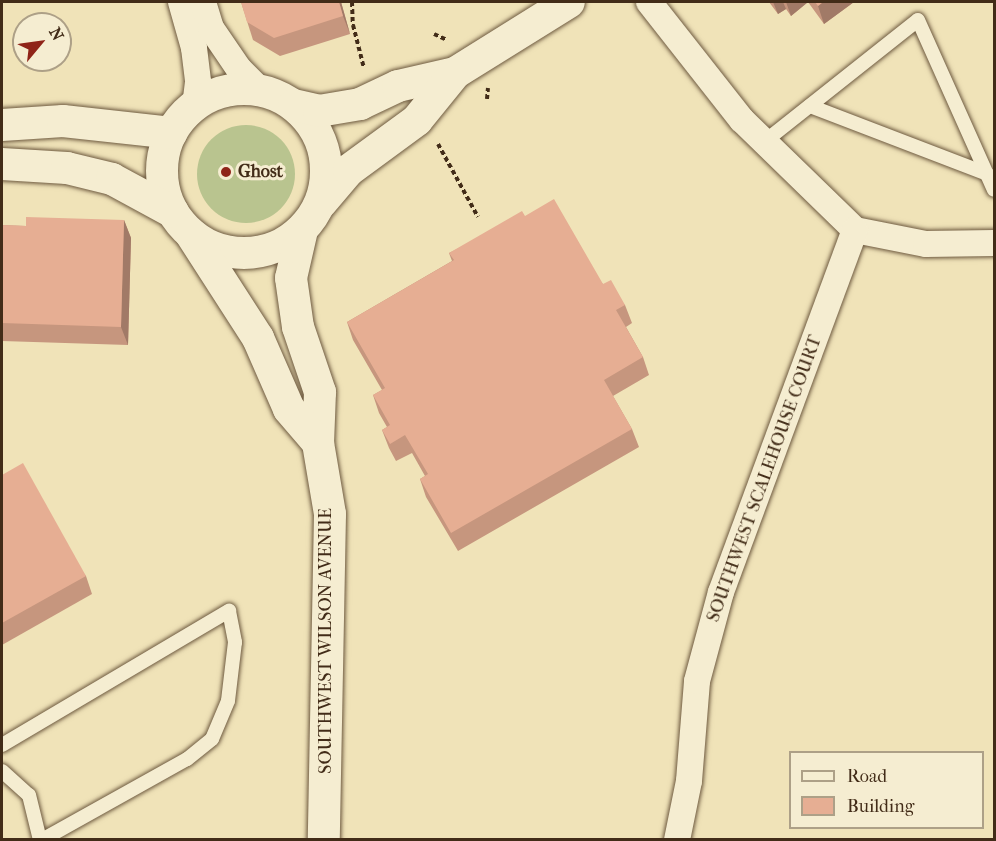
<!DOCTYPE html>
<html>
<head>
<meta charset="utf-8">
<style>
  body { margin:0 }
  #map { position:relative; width:996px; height:841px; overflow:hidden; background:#f0e3b8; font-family:"IM FELL French Canon",serif }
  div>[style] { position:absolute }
  .green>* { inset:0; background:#b9c48f }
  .round { border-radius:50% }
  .path>* { height:4px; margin-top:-2px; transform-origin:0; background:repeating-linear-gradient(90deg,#422c18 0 4.5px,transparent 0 7.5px) }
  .roads { filter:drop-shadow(0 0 2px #6e5a40) drop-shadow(0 0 2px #6e5a40) }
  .service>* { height:14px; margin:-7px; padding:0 7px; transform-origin:7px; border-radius:7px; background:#f5edd1 }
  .minor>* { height:26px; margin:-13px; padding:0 13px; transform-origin:13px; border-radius:13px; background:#f5edd1 }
  .tertiary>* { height:32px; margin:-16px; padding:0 16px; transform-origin:16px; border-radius:16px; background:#f5edd1 }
  .tertiary>.ring { margin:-16px; padding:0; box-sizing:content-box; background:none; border:32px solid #f5edd1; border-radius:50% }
  .wall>* { inset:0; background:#c6967e }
  .shaded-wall>* { inset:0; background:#a17a67 }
  .building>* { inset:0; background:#e6ae93 }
  .dots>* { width:16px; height:16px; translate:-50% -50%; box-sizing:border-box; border:3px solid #f5edd1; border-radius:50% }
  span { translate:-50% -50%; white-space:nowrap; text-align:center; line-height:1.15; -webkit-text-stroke:6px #f5edd1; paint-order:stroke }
  .poi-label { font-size:18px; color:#422c18; font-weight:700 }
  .left { translate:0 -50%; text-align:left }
  .street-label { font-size:18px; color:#422c18 }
  .frame { position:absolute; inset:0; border:3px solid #422c18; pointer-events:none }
  .legend { position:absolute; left:789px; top:751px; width:195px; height:78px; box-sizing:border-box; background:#f5edd1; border:2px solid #ada087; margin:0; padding:8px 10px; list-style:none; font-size:18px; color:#422c18 }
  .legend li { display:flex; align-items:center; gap:12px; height:30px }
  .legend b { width:30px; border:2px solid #ada087 }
  .north { position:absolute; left:12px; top:12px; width:60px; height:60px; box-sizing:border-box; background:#f5edd1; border:2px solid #ada087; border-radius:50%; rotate:61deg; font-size:16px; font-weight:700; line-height:24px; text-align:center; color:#422c18 }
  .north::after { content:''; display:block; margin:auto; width:21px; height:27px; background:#8f2418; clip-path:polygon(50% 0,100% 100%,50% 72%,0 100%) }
</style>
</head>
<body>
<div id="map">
  <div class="green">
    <div class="round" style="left:197px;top:125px;width:98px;height:98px"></div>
  </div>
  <div class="path">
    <div style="left:352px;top:2px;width:23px;rotate:88deg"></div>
    <div style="left:353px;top:25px;width:44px;rotate:75.7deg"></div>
    <div style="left:434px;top:34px;width:14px;rotate:25deg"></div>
    <div style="left:487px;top:99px;width:11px;rotate:-85deg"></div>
    <div style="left:438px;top:144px;width:83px;rotate:61.3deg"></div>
  </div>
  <div class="roads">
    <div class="service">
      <div style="left:810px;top:106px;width:190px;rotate:21deg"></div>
      <div style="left:764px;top:142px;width:196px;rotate:-38.4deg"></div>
      <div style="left:918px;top:20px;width:186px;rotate:65.9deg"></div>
      <div style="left:2px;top:745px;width:264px;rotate:-30.6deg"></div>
      <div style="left:229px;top:611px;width:32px;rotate:79deg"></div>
      <div style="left:235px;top:642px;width:59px;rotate:96.8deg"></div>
      <div style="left:228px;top:701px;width:41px;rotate:112.8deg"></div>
      <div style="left:212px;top:739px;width:32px;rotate:141deg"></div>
      <div style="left:187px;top:759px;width:166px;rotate:150.8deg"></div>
      <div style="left:2px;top:771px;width:36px;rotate:42deg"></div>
      <div style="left:29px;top:795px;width:46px;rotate:76.3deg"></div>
    </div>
    <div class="minor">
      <div style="left:181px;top:2px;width:48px;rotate:74.2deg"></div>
      <div style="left:194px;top:48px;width:34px;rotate:83deg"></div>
      <div style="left:198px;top:82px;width:23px;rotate:97deg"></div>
      <div style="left:203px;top:2px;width:27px;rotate:73deg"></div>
      <div style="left:211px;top:28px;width:50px;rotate:55.7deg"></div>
      <div style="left:239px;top:69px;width:30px;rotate:45deg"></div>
      <div style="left:649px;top:2px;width:150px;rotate:51.8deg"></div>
      <div style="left:742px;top:120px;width:158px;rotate:44.2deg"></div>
      <div style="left:855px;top:230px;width:72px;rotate:11.2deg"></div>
      <div style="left:926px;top:244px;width:68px;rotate:-0.8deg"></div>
      <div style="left:677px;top:840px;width:60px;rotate:-78.5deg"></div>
      <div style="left:689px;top:781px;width:100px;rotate:-85.4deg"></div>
      <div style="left:697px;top:681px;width:92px;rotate:-74.9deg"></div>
      <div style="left:721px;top:592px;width:386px;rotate:-69.7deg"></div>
    </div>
    <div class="tertiary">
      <div class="ring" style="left:162px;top:89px;width:132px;height:132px"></div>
      <div style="left:294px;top:105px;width:26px;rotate:13deg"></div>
      <div style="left:319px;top:111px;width:42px;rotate:-9.7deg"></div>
      <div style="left:360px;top:104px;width:42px;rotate:-25.3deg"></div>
      <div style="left:398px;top:86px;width:58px;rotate:-12.8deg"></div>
      <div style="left:455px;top:73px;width:134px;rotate:-31.9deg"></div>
      <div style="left:2px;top:125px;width:61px;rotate:-3.8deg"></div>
      <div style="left:63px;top:121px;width:109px;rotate:6.3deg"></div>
      <div style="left:2px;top:164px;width:65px;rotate:3.5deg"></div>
      <div style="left:67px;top:168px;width:46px;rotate:13.7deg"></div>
      <div style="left:112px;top:179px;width:69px;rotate:28.4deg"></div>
      <div style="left:321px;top:203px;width:43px;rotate:-49.7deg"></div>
      <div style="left:349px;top:170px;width:84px;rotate:-36.3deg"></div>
      <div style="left:417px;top:120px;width:60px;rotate:-51deg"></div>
      <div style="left:302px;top:230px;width:49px;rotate:102.9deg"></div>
      <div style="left:291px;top:278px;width:49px;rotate:81.9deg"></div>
      <div style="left:298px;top:327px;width:69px;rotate:71.3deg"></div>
      <div style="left:320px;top:392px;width:51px;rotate:92.2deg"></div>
      <div style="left:318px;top:443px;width:72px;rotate:80.4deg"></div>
      <div style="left:330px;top:514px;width:326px;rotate:91.1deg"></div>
      <div style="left:191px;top:234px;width:124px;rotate:57.2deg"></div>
      <div style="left:258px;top:338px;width:77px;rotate:66.4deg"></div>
      <div style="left:289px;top:409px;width:45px;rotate:49.5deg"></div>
    </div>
  </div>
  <div class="wall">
    <div style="clip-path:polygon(241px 2px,341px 2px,350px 34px,280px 56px,253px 40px)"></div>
    <div style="clip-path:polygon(769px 2px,854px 2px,824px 24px,808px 2px,791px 16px,786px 9px,778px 14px)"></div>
    <div style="clip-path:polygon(525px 216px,603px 284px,625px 305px,632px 323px,626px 327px,643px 357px,649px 375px,613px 396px,632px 429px,639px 447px,458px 551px,426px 497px,420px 479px,425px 476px,412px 453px,396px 461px,389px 448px,382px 430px,387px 427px,379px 413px,373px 395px,382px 390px,353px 340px,347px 322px,452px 261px,449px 253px)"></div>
    <div style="clip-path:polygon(124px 220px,131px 238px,128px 345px,2px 341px,2px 225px,26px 226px)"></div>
    <div style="clip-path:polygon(2px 475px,86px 576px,92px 594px,2px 645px)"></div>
  </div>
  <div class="shaded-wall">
    <div style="clip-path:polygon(339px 2px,341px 2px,350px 34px,343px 16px)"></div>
    <div style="clip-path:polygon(773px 2px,783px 2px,786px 9px,778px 14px)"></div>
    <div style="clip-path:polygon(786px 2px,808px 2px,791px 16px)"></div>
    <div style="clip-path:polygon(823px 2px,854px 2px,824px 24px,818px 6px)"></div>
    <div style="clip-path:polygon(124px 220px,131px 238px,128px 345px,121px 327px)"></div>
  </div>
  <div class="building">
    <div style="clip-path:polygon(241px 2px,339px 2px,343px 16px,274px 38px,247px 22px)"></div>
    <div style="clip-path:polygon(815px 2px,823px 2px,818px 6px)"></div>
    <div style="clip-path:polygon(554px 199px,603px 284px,611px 280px,625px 305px,616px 310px,643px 357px,604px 380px,632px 429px,451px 533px,420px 479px,428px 474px,405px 435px,390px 444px,382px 430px,390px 425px,373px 395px,385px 388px,347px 322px,454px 260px,449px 253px,522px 211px,525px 216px)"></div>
    <div style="clip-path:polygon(26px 217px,124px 220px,121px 327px,2px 323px,2px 225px,26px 226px)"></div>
    <div style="clip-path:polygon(23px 463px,86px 576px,2px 623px,2px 475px)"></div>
  </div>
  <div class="dots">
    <div style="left:226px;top:172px;background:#8f2418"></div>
  </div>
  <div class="poi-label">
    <span class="left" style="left:238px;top:172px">Ghost</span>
  </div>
  <div class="street-label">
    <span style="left:765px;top:479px;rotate:-70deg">SOUTHWEST SCALEHOUSE COURT</span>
    <span style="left:326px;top:641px;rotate:-90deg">SOUTHWEST WILSON AVENUE</span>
  </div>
  <div class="frame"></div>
  <ul class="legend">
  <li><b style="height:8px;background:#f5edd1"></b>Road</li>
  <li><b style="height:16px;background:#e6ae93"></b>Building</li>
  </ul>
  <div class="north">N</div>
</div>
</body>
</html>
